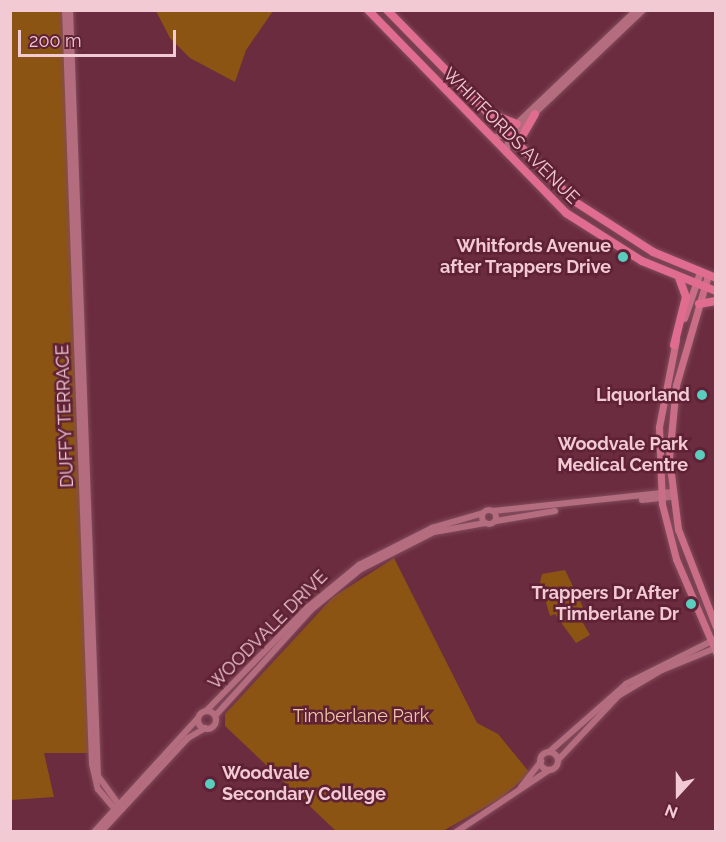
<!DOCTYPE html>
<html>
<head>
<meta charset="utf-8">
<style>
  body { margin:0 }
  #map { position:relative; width:726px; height:842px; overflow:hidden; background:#6b2c3f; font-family:Raleway,sans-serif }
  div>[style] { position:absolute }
  .green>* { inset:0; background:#8c5413 }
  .roads { filter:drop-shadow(0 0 2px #824c5d) drop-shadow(0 0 2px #824c5d) }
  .tertiary>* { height:6px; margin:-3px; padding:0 3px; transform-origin:3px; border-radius:3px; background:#b46d7f }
  .tertiary>.ring { margin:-3px; padding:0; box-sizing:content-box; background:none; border:6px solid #b46d7f; border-radius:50% }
  .secondary>* { height:7px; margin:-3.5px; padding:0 3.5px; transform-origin:3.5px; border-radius:3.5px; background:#ca6d87 }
  .primary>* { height:8px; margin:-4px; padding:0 4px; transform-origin:4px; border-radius:4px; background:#e06d8f }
  .dots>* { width:16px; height:16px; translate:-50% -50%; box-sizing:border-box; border:3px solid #5f2135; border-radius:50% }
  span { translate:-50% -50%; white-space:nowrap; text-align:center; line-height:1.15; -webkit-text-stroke:5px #5f2135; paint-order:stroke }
  .street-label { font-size:18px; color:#f2cad3 }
  .poi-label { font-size:18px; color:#f2cad3; font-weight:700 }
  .right { translate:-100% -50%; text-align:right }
  .left { translate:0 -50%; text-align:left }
  .park-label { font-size:18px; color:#f1c9a5 }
  .frame { position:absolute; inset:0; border:12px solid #f2cad3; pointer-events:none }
  .north { position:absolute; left:648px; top:764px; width:60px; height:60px; -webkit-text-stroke:4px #5f2135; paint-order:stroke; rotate:201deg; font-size:16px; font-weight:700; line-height:24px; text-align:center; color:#f2cad3 }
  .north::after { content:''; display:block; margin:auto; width:21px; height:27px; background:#f2cad3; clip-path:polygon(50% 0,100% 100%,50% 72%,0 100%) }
  .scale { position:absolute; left:18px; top:30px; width:158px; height:27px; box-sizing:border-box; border:3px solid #f2cad3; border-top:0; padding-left:8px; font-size:18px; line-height:21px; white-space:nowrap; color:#f2cad3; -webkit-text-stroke:4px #5f2135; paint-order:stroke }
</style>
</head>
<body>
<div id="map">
  <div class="green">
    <div style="clip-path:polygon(10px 11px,62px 11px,89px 753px,44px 753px,54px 797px,11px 800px)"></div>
    <div style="clip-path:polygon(156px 11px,273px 11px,246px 50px,235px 82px,190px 58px,170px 38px)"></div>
    <div style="clip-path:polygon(394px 558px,477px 723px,498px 734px,530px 773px,501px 798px,443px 831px,336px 831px,225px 726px,225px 714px,333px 597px)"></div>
    <div style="clip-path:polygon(565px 570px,583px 607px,576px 611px,590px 635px,576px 643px,555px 614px,550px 616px,540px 582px,542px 574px)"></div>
  </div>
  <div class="roads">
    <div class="tertiary">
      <div style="left:65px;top:10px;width:754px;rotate:87.95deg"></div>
      <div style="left:92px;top:764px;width:26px;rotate:77deg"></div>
      <div style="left:98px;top:789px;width:31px;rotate:50deg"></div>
      <div style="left:70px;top:10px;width:767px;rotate:87.91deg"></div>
      <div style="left:98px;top:776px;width:41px;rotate:54deg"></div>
      <div style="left:494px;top:137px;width:19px;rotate:-9deg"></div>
      <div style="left:513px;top:134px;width:180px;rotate:-43.6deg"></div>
      <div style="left:507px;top:152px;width:21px;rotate:-85deg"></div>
      <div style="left:509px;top:131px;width:175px;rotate:-43.6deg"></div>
      <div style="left:642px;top:500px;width:30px;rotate:-6deg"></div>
      <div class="ring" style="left:482px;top:510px;width:8px;height:8px"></div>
      <div style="left:493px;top:511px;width:179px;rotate:-6.1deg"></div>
      <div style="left:496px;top:521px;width:60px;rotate:-9.6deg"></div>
      <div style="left:206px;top:711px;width:146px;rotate:-45.6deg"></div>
      <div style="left:308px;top:607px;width:66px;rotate:-39.5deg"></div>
      <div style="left:359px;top:565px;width:82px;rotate:-26.9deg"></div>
      <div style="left:432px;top:528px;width:53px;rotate:-16.4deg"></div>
      <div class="ring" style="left:198px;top:711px;width:12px;height:12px"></div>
      <div style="left:215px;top:716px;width:143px;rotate:-47.8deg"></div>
      <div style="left:311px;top:610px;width:65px;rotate:-39.4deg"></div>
      <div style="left:361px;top:569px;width:82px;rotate:-26.9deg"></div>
      <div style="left:434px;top:532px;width:52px;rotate:-10deg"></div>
      <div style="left:549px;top:752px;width:103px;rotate:-41.4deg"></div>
      <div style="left:626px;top:684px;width:101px;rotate:-26.6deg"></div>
      <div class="ring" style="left:540px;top:752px;width:12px;height:12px"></div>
      <div style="left:558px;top:760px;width:88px;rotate:-46.8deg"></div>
      <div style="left:618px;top:696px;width:51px;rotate:-30.6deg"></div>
      <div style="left:662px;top:670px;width:58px;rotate:-22.2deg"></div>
      <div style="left:521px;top:787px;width:33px;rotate:-52deg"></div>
      <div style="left:94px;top:832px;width:154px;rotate:-47.6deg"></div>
      <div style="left:101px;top:832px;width:128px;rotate:-47.2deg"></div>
      <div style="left:188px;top:738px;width:20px;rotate:-30deg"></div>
      <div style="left:456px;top:832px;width:112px;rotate:-33.7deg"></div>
    </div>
    <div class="secondary">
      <div style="left:708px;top:275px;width:115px;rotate:106.2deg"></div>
      <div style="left:676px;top:385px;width:73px;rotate:95.5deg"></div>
      <div style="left:669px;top:458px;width:72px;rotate:82.8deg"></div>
      <div style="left:678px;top:529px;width:105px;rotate:68.8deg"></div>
      <div style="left:684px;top:318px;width:49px;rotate:-70.8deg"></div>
      <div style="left:676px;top:340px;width:89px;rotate:101.1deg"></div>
      <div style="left:659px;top:427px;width:77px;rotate:87.8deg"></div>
      <div style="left:662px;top:504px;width:57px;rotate:75.7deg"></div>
      <div style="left:676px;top:559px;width:101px;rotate:66.7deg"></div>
    </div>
    <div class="primary">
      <div style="left:368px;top:10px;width:284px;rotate:45.7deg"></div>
      <div style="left:566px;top:213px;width:90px;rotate:32.3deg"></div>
      <div style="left:642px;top:261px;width:80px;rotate:22.1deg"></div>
      <div style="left:387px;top:10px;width:267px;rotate:45.6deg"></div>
      <div style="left:574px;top:201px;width:94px;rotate:32.8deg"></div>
      <div style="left:653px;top:252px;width:68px;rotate:22.4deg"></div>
      <div style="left:487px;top:112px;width:32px;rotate:22deg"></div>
      <div style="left:516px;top:147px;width:38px;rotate:-60deg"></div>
      <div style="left:699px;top:304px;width:17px;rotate:-10deg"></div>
      <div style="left:674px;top:345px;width:49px;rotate:-76deg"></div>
      <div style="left:686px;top:297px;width:20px;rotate:-110deg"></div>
    </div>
  </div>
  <div class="dots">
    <div style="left:623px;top:257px;background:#59cebe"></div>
    <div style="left:702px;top:395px;background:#59cebe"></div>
    <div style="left:700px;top:455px;background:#59cebe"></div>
    <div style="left:691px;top:604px;background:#59cebe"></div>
    <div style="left:210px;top:784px;background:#59cebe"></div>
  </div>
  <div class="street-label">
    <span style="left:511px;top:136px;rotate:45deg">WHITFORDS AVENUE</span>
    <span style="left:65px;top:416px;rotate:-92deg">DUFFY TERRACE</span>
    <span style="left:268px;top:630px;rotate:-45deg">WOODVALE DRIVE</span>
  </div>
  <div class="poi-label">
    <span class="right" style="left:611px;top:257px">Whitfords Avenue<br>after Trappers Drive</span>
    <span class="right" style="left:690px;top:395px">Liquorland</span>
    <span class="right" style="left:688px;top:455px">Woodvale Park<br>Medical Centre</span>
    <span class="right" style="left:679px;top:604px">Trappers Dr After<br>Timberlane Dr</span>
    <span class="left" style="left:222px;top:784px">Woodvale<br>Secondary College</span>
  </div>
  <div class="park-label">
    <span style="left:361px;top:716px">Timberlane Park</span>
  </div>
  <div class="frame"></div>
  <div class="north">N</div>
  <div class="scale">200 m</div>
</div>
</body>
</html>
